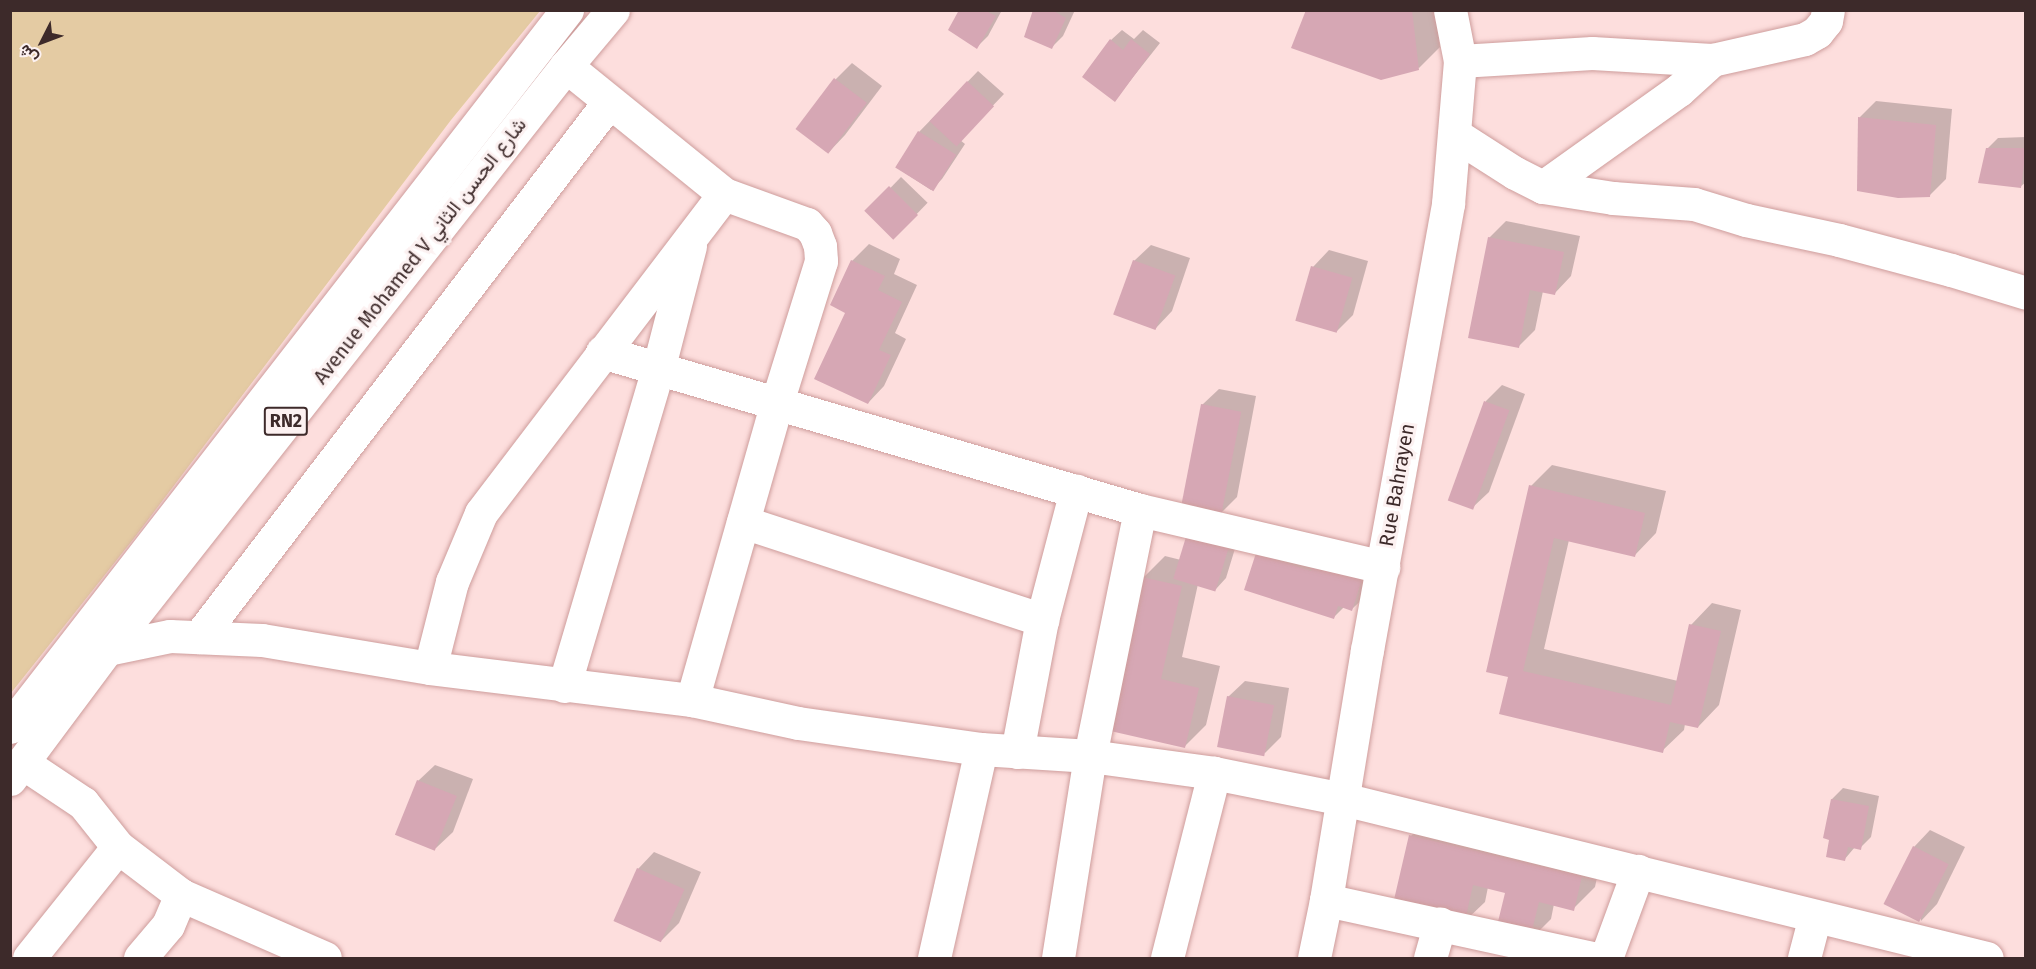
<!DOCTYPE html>
<html>
<head>
<meta charset="utf-8">
<style>
  body { margin:0 }
  #map { position:relative; width:2036px; height:969px; overflow:hidden; background:#fddedd; font-family:"Fira Sans",Vazirmatn,sans-serif }
  div>[style] { position:absolute }
  .green>* { inset:0; background:#e4cba3 }
  .shadow>* { inset:0; background:#0003; transform-origin:0 0 }
  .building>* { inset:0; background:#d6a7b4; transform-origin:0 0 }
  .roads { filter:drop-shadow(0 0 2px #ce9d9c) drop-shadow(0 0 2px #ce9d9c) }
  .minor>* { height:33px; margin:-16.5px; padding:0 16.5px; transform-origin:16.5px; border-radius:16.5px; background:#fff }
  .highway>* { height:33px; margin:-16.5px; padding:0 16.5px; transform-origin:16.5px; border-radius:16.5px; background:#fff }
  span { translate:-50% -50%; white-space:nowrap; text-align:center; line-height:1.15; -webkit-text-stroke:6px #fcf1f1; paint-order:stroke }
  .shield-label span { padding:2px 4px; background:#fcf1f1; border:2px solid; border-radius:4px; -webkit-text-stroke-width:0 }
  .shield-label { font-size:18px; color:#3d2a2a; font-weight:700 }
  .street-label { font-size:20px; color:#3d2a2a }
  .frame { position:absolute; inset:0; border:12px solid #3d2a2a; pointer-events:none }
  .north { position:absolute; left:12px; top:12px; width:60px; height:60px; -webkit-text-stroke:4px #fcf1f1; paint-order:stroke; rotate:228deg; font-size:16px; font-weight:700; line-height:24px; text-align:center; color:#3d2a2a }
  .north::after { content:''; display:block; margin:auto; width:21px; height:27px; background:#3d2a2a; clip-path:polygon(50% 0,100% 100%,50% 72%,0 100%) }
</style>
</head>
<body>
<div id="map">
  <div class="green">
    <div style="clip-path:polygon(11px 10px,540px 11px,451px 120px,135px 537px,11px 693px)"></div>
  </div>
  <div class="shadow">
    <div style="clip-path:polygon(961px 10px,1002px 10px,988px 36px,977px 47px)"></div>
    <div style="clip-path:polygon(1035px 10px,1075px 10px,1063px 36px,1052px 47px)"></div>
    <div style="clip-path:polygon(1307px 10px,1436px 10px,1440px 47px,1419px 68px)"></div>
    <div style="clip-path:polygon(1122px 30px,1134px 39px,1143px 30px,1160px 43px,1115px 100px,1111px 40px)"></div>
    <div style="clip-path:polygon(852px 63px,882px 86px,845px 135px,829px 152px,836px 79px)"></div>
    <div style="clip-path:polygon(978px 71px,1004px 94px,960px 140px,965px 144px,942px 179px,931px 190px,896px 167px,919px 132px)"></div>
    <div style="clip-path:polygon(1876px 101px,1952px 109px,1946px 179px,1929px 196px,1859px 189px,1860px 117px)"></div>
    <div style="clip-path:polygon(2026px 137px,2026px 182px,2020px 187px,1987px 149px,1998px 138px)"></div>
    <div style="left:901px;top:177px;width:37px;height:48px;rotate:44deg"></div>
    <div style="clip-path:polygon(1506px 221px,1580px 236px,1571px 276px,1555px 293px,1543px 291px,1535px 330px,1518px 347px,1489px 238px)"></div>
    <div style="clip-path:polygon(869px 244px,900px 259px,894px 274px,917px 285px,895px 333px,906px 339px,884px 386px,868px 403px,852px 261px)"></div>
    <div style="clip-path:polygon(1151px 245px,1190px 258px,1172px 311px,1156px 328px,1134px 261px)"></div>
    <div style="clip-path:polygon(1329px 250px,1368px 261px,1353px 315px,1337px 331px,1313px 267px)"></div>
    <div style="clip-path:polygon(1502px 385px,1525px 394px,1489px 492px,1472px 508px,1449px 500px,1486px 401px)"></div>
    <div style="clip-path:polygon(1219px 389px,1256px 396px,1237px 497px,1221px 513px,1202px 405px)"></div>
    <div style="clip-path:polygon(1552px 465px,1666px 491px,1656px 533px,1635px 555px,1569px 540px,1544px 649px,1678px 681px,1691px 625px,1712px 603px,1741px 610px,1719px 705px,1698px 727px,1685px 724px,1684px 730px,1662px 751px,1510px 676px,1531px 486px)"></div>
    <div style="clip-path:polygon(1241px 529px,1226px 578px,1216px 589px,1198px 584px,1182px 657px,1220px 666px,1206px 725px,1184px 747px,1108px 729px,1143px 578px,1165px 556px,1181px 560px)"></div>
    <div style="clip-path:polygon(1257px 553px,1378px 563px,1369px 593px,1352px 609px,1344px 607px,1333px 618px)"></div>
    <div style="clip-path:polygon(1245px 681px,1289px 688px,1281px 737px,1265px 753px,1228px 697px)"></div>
    <div style="clip-path:polygon(435px 765px,473px 779px,453px 832px,436px 848px,418px 781px)"></div>
    <div style="clip-path:polygon(1843px 788px,1879px 796px,1871px 837px,1860px 848px,1855px 847px,1844px 860px,1831px 838px,1832px 799px)"></div>
    <div style="clip-path:polygon(1432px 815px,1602px 854px,1595px 887px,1573px 909px,1554px 904px,1551px 919px,1529px 941px,1506px 892px,1488px 887px,1485px 902px,1463px 923px,1411px 836px)"></div>
    <div style="clip-path:polygon(1930px 830px,1965px 847px,1937px 904px,1921px 921px,1914px 847px)"></div>
    <div style="clip-path:polygon(654px 852px,701px 872px,679px 923px,662px 940px,638px 869px)"></div>
  </div>
  <div class="building">
    <div style="clip-path:polygon(959px 10px,984px 10px,996px 16px,977px 49px,948px 30px)"></div>
    <div style="clip-path:polygon(1033px 10px,1052px 10px,1066px 18px,1052px 49px,1024px 37px)"></div>
    <div style="clip-path:polygon(1306px 10px,1412px 10px,1419px 70px,1381px 80px,1291px 48px)"></div>
    <div style="clip-path:polygon(1110px 39px,1123px 50px,1131px 39px,1150px 54px,1115px 102px,1082px 77px)"></div>
    <div style="left:834px;top:78px;width:41px;height:64px;rotate:37deg"></div>
    <div style="left:967px;top:81px;width:37px;height:55px;rotate:43deg"></div>
    <div style="clip-path:polygon(1858px 117px,1936px 125px,1930px 197px,1898px 198px,1857px 191px)"></div>
    <div style="left:918px;top:131px;width:45px;height:43px;rotate:32deg"></div>
    <div style="clip-path:polygon(1986px 148px,2026px 148px,2021px 188px,1978px 183px)"></div>
    <div style="left:889px;top:186px;width:41px;height:35px;rotate:45deg"></div>
    <div style="clip-path:polygon(1488px 237px,1564px 252px,1555px 295px,1530px 290px,1519px 348px,1468px 338px)"></div>
    <div style="clip-path:polygon(851px 260px,885px 276px,878px 290px,902px 302px,879px 350px,891px 355px,868px 404px,814px 379px,845px 313px,830px 305px)"></div>
    <div style="left:1133px;top:260px;width:45px;height:58px;rotate:20deg"></div>
    <div style="left:1311px;top:266px;width:43px;height:57px;rotate:16deg"></div>
    <div style="left:1484px;top:401px;width:27px;height:106px;rotate:20deg"></div>
    <div style="left:1201px;top:404px;width:41px;height:105px;rotate:11deg"></div>
    <div style="clip-path:polygon(1529px 485px,1645px 513px,1635px 557px,1554px 538px,1523px 671px,1671px 705px,1689px 624px,1721px 631px,1698px 728px,1670px 722px,1663px 753px,1499px 714px,1508px 677px,1486px 672px)"></div>
    <div style="left:1189px;top:527px;width:44px;height:54px;rotate:17deg"></div>
    <div style="clip-path:polygon(1256px 553px,1311px 571px,1313px 564px,1362px 579px,1352px 611px,1338px 606px,1334px 619px,1244px 590px)"></div>
    <div style="clip-path:polygon(1142px 577px,1182px 586px,1161px 679px,1199px 688px,1185px 748px,1106px 730px)"></div>
    <div style="left:1227px;top:696px;width:48px;height:52px;rotate:11deg"></div>
    <div style="left:417px;top:780px;width:43px;height:59px;rotate:22deg"></div>
    <div style="clip-path:polygon(1831px 799px,1869px 806px,1861px 850px,1848px 847px,1845px 861px,1826px 857px,1829px 840px,1823px 838px)"></div>
    <div style="clip-path:polygon(1409px 835px,1582px 876px,1574px 911px,1539px 902px,1529px 942px,1495px 934px,1505px 893px,1473px 885px,1464px 925px,1393px 904px)"></div>
    <div style="left:1913px;top:846px;width:40px;height:65px;rotate:27deg"></div>
    <div style="left:637px;top:868px;width:52px;height:58px;rotate:24deg"></div>
  </div>
  <div class="roads">
    <div class="minor">
      <div style="left:1460px;top:61px;width:132px;rotate:-3.5deg"></div>
      <div style="left:1592px;top:53px;width:120px;rotate:3.3deg"></div>
      <div style="left:566px;top:66px;width:203px;rotate:39deg"></div>
      <div style="left:724px;top:194px;width:88px;rotate:19.9deg"></div>
      <div style="left:807px;top:224px;width:12px;rotate:48deg"></div>
      <div style="left:815px;top:233px;width:14px;rotate:69deg"></div>
      <div style="left:820px;top:246px;width:15px;rotate:86deg"></div>
      <div style="left:821px;top:261px;width:148px;rotate:107.3deg"></div>
      <div style="left:777px;top:402px;width:310px;rotate:105.9deg"></div>
      <div style="left:1454px;top:134px;width:72px;rotate:32.6deg"></div>
      <div style="left:1515px;top:173px;width:31px;rotate:27deg"></div>
      <div style="left:1543px;top:187px;width:71px;rotate:8.9deg"></div>
      <div style="left:1613px;top:198px;width:81px;rotate:4.2deg"></div>
      <div style="left:1694px;top:204px;width:54px;rotate:17.1deg"></div>
      <div style="left:1746px;top:220px;width:95px;rotate:12.1deg"></div>
      <div style="left:1839px;top:240px;width:116px;rotate:15deg"></div>
      <div style="left:1951px;top:270px;width:78px;rotate:17deg"></div>
      <div style="left:1543px;top:187px;width:167px;rotate:-35.5deg"></div>
      <div style="left:1679px;top:90px;width:45px;rotate:-42.3deg"></div>
      <div style="left:1712px;top:60px;width:95px;rotate:-12.7deg"></div>
      <div style="left:1805px;top:39px;width:14px;rotate:-30deg"></div>
      <div style="left:1817px;top:32px;width:14px;rotate:-51deg"></div>
      <div style="left:1826px;top:21px;width:11px;rotate:-80deg"></div>
      <div style="left:602px;top:352px;width:561px;rotate:16.37deg"></div>
      <div style="left:1140px;top:510px;width:250px;rotate:13.2deg"></div>
      <div style="left:743px;top:522px;width:315px;rotate:18.1deg"></div>
      <div style="left:199px;top:637px;width:674px;rotate:-52.54deg"></div>
      <div style="left:107px;top:649px;width:64px;rotate:-11.7deg"></div>
      <div style="left:170px;top:636px;width:92px;rotate:2.5deg"></div>
      <div style="left:262px;top:640px;width:170px;rotate:9.5deg"></div>
      <div style="left:430px;top:668px;width:264px;rotate:7deg"></div>
      <div style="left:692px;top:700px;width:108px;rotate:12.2deg"></div>
      <div style="left:798px;top:723px;width:185px;rotate:8.1deg"></div>
      <div style="left:981px;top:749px;width:109px;rotate:3.7deg"></div>
      <div style="left:1090px;top:756px;width:125px;rotate:7.8deg"></div>
      <div style="left:1214px;top:773px;width:132px;rotate:11.4deg"></div>
      <div style="left:1343px;top:799px;width:663px;rotate:13.87deg"></div>
      <div style="left:430px;top:668px;width:89px;rotate:-75.7deg"></div>
      <div style="left:452px;top:582px;width:75px;rotate:-67.2deg"></div>
      <div style="left:481px;top:513px;width:401px;rotate:-52.7deg"></div>
      <div style="left:564px;top:686px;width:334px;rotate:-73.5deg"></div>
      <div style="left:659px;top:366px;width:124px;rotate:-75.5deg"></div>
      <div style="left:1017px;top:752px;width:134px;rotate:-79.3deg"></div>
      <div style="left:1042px;top:620px;width:134px;rotate:-75.3deg"></div>
      <div style="left:23px;top:763px;width:72px;rotate:33.7deg"></div>
      <div style="left:83px;top:803px;width:56px;rotate:51.5deg"></div>
      <div style="left:118px;top:847px;width:79px;rotate:37.3deg"></div>
      <div style="left:181px;top:895px;width:157px;rotate:23.6deg"></div>
      <div style="left:1326px;top:900px;width:273px;rotate:12.3deg"></div>
      <div style="left:29px;top:958px;width:142px;rotate:-51.3deg"></div>
      <div style="left:140px;top:958px;width:43px;rotate:-49.7deg"></div>
      <div style="left:168px;top:925px;width:33px;rotate:-67deg"></div>
      <div style="left:934px;top:958px;width:214px;rotate:-77.3deg"></div>
      <div style="left:1058px;top:958px;width:205px;rotate:-81deg"></div>
      <div style="left:1090px;top:756px;width:251px;rotate:-78.5deg"></div>
      <div style="left:1167px;top:958px;width:191px;rotate:-75.7deg"></div>
      <div style="left:1314px;top:958px;width:59px;rotate:-78.3deg"></div>
      <div style="left:1326px;top:900px;width:253px;rotate:-80.7deg"></div>
      <div style="left:1367px;top:650px;width:453px;rotate:-79.7deg"></div>
      <div style="left:1448px;top:204px;width:144px;rotate:-85.2deg"></div>
      <div style="left:1460px;top:61px;width:52px;rotate:-101.1deg"></div>
      <div style="left:1430px;top:958px;width:36px;rotate:-74deg"></div>
      <div style="left:1606px;top:958px;width:93px;rotate:-69.8deg"></div>
      <div style="left:1804px;top:958px;width:43px;rotate:-75.3deg"></div>
    </div>
    <div class="highway">
      <div style="left:10px;top:727px;width:908px;rotate:-52.16deg"></div>
      <div style="left:10px;top:779px;width:162px;rotate:-53.3deg"></div>
      <div style="left:107px;top:649px;width:742px;rotate:-51.79deg"></div>
      <div style="left:566px;top:66px;width:73px;rotate:-50deg"></div>
    </div>
  </div>
  <div class="shield-label">
    <span style="left:286px;top:421px">RN2</span>
  </div>
  <div class="street-label">
    <span style="left:420px;top:251px;rotate:-52deg">Avenue Mohamed V شارع الحسن الثاني</span>
    <span style="left:1397px;top:485px;rotate:-80deg">Rue Bahrayen</span>
  </div>
  <div class="frame"></div>
  <div class="north">ش</div>
</div>
</body>
</html>
